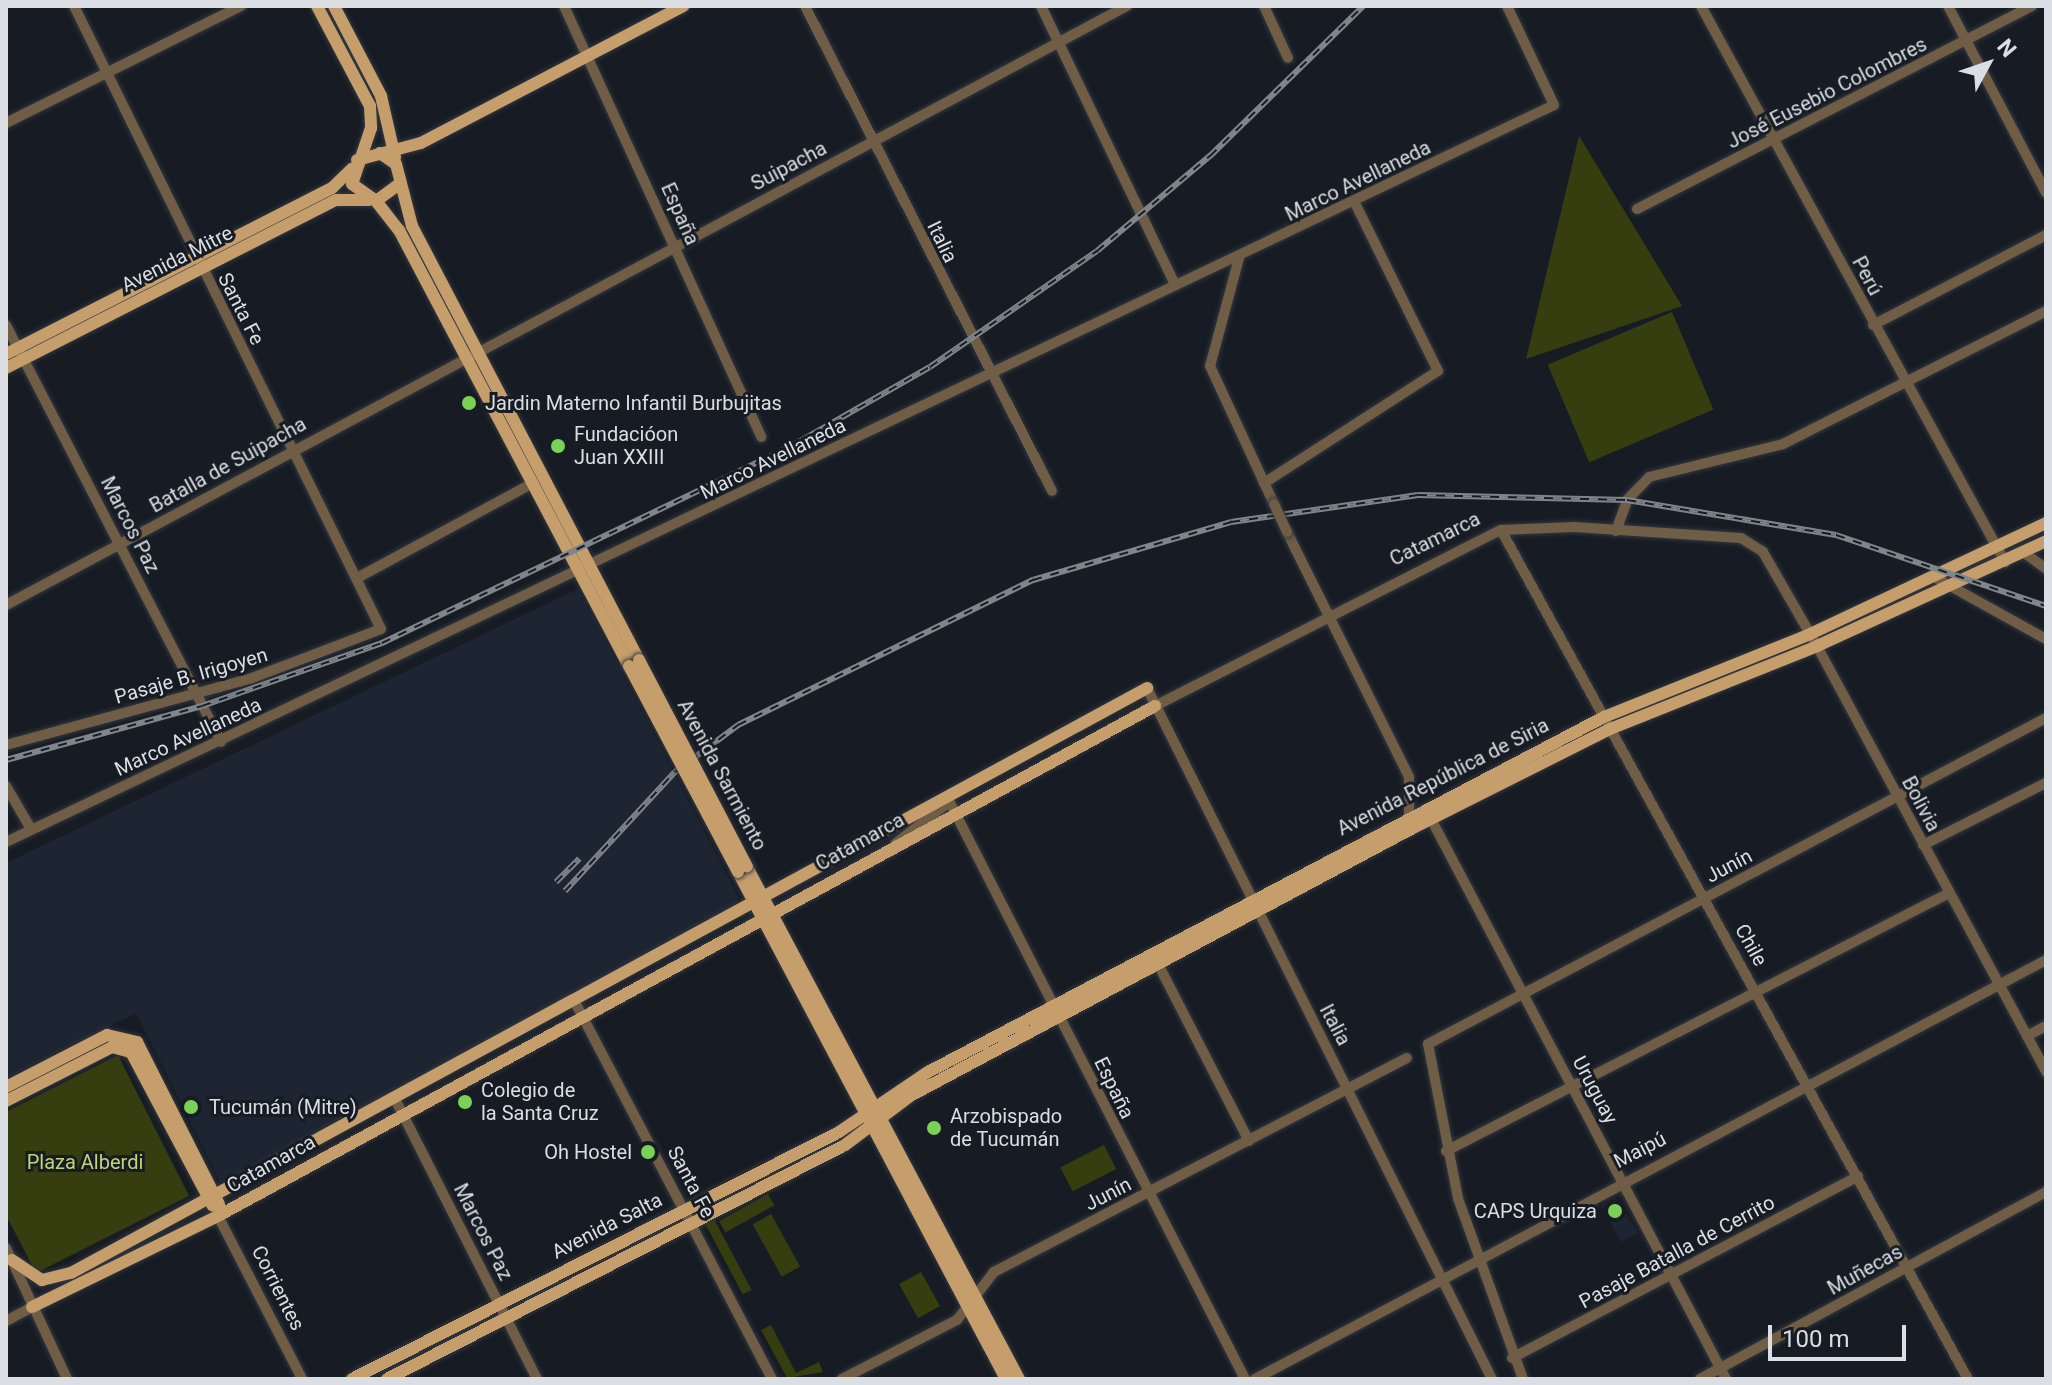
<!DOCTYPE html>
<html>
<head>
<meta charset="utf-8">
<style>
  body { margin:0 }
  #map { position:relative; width:2052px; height:1385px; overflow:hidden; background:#171c24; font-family:Roboto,sans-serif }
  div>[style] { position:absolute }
  .built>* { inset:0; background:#1d2532 }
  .green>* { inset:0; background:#363e0f; transform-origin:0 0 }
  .roads { filter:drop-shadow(0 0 2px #32373f) drop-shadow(0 0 2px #32373f) }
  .minor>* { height:10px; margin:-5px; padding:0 5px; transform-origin:5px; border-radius:5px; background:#6f5d45 }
  .major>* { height:12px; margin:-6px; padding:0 6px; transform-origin:6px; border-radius:6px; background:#c59e6c }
  .rail>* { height:6px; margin-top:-3px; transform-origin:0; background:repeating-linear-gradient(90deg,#171c24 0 9px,#80848b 0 18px); box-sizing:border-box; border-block:2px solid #80848b }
  .bridges { filter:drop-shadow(0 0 2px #32373f) drop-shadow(0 0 2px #32373f) }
  .minor-bridge>* { height:10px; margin:-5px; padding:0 5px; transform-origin:5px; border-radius:5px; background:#6f5d45 }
  .major-bridge>* { height:12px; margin:-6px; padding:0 6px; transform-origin:6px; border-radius:6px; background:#c59e6c }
  .dots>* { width:22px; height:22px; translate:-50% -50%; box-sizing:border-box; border:4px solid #171c24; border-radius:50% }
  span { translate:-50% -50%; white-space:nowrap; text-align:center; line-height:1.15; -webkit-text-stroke:6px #171c24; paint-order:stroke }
  .street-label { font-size:20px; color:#dbdfe4 }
  .poi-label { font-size:20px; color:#dbdfe4 }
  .left { translate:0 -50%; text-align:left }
  .right { translate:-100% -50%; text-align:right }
  .park-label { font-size:20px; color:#c0d574 }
  .frame { position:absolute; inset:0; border:8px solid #dbdfe4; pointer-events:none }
  .north { position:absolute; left:1948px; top:24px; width:80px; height:80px; -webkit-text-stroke:6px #171c24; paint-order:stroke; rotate:50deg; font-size:22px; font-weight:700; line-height:32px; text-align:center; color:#dbdfe4 }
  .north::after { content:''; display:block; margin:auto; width:28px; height:36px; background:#dbdfe4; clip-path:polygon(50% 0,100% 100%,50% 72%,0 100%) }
  .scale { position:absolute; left:1768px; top:1325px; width:138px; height:36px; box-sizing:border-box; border:4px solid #dbdfe4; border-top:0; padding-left:10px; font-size:24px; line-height:28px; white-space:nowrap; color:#dbdfe4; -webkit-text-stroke:6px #171c24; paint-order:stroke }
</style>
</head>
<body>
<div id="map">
  <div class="built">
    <div style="clip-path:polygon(578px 589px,738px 896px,734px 913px,221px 1184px,136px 1013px,6px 1078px,6px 863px)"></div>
    <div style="clip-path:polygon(1615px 1198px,1639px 1233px,1621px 1242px,1601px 1206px)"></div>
  </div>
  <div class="green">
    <div style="clip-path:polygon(1579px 136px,1682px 306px,1526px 359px)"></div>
    <div style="left:1672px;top:312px;width:106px;height:135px;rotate:67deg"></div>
    <div style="clip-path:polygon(118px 1055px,189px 1196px,36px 1273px,6px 1215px,6px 1112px)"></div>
    <div style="left:1104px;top:1145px;width:27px;height:49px;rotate:63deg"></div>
    <div style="left:768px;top:1194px;width:13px;height:56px;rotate:61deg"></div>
    <div style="left:771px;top:1214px;width:60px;height:21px;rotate:61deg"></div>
    <div style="left:714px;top:1219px;width:80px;height:10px;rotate:62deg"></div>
    <div style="left:921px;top:1272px;width:39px;height:25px;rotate:61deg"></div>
    <div style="clip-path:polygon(771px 1325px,796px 1373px,819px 1362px,823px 1372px,787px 1378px,761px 1330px)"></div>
  </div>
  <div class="roads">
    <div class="minor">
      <div style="left:564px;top:6px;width:474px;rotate:65.4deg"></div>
      <div style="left:805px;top:6px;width:544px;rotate:63.01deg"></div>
      <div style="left:1041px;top:6px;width:310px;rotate:64.3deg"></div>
      <div style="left:1264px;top:6px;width:57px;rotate:65.2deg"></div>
      <div style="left:1701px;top:6px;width:634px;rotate:61.33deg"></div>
      <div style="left:1948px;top:6px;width:211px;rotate:62.3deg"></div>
      <div style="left:6px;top:123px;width:263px;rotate:-26.5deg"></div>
      <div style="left:1637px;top:209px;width:444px;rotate:-27.2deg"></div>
      <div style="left:1239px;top:258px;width:112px;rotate:105deg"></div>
      <div style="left:1210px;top:366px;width:152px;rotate:65.1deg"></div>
      <div style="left:6px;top:325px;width:469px;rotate:62.7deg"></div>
      <div style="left:1873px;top:325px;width:195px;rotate:-27.5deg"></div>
      <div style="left:1264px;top:483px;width:207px;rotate:-32.8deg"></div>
      <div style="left:1438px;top:371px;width:187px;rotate:-116.3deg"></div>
      <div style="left:1501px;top:530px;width:969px;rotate:61.19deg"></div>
      <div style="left:1616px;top:531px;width:33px;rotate:-70deg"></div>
      <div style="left:1627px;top:500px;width:32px;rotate:-46deg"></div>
      <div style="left:1649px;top:477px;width:138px;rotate:-13.8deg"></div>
      <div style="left:1783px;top:444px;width:295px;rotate:-26.8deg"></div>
      <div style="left:1287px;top:532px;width:274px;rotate:63.5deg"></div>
      <div style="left:1409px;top:777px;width:39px;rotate:90deg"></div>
      <div style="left:1409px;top:816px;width:8px;rotate:45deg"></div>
      <div style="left:2023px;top:552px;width:29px;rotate:36deg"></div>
      <div style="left:359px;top:577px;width:198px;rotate:-28.4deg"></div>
      <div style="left:1936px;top:578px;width:126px;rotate:29deg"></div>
      <div style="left:6px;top:605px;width:1271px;rotate:-28.12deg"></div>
      <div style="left:1147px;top:688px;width:772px;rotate:63.47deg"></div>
      <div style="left:1155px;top:706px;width:388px;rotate:-27deg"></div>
      <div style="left:1501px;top:530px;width:73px;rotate:-2.4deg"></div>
      <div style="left:1574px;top:527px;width:167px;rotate:3.8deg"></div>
      <div style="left:1741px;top:538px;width:26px;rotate:32deg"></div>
      <div style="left:1763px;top:552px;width:108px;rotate:60.1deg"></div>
      <div style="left:1817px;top:646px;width:484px;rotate:61.7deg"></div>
      <div style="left:6px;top:745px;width:255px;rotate:-15.2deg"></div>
      <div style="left:252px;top:678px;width:138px;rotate:-20.8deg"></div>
      <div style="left:381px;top:629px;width:695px;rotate:-116.23deg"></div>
      <div style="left:6px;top:786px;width:50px;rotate:59.8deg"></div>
      <div style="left:947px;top:797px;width:654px;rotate:62.89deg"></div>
      <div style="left:1431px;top:819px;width:633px;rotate:62.22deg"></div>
      <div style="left:6px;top:842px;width:1714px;rotate:-25.46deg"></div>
      <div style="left:1554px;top:105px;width:110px;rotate:-115.4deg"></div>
      <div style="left:895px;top:844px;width:68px;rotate:-37.9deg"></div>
      <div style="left:1923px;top:845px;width:138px;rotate:-26.8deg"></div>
      <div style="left:1158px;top:964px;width:199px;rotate:62.8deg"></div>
      <div style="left:576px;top:1004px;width:423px;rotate:62.4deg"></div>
      <div style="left:2027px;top:1036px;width:21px;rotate:-28deg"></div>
      <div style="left:396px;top:1101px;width:312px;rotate:63.1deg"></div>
      <div style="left:1446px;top:1151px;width:565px;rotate:-27.15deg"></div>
      <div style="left:218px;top:1216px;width:183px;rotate:62.7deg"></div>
      <div style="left:6px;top:1248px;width:145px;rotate:65deg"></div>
      <div style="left:6px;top:1321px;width:30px;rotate:-28deg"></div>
      <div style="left:1512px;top:1358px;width:391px;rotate:-27.7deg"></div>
      <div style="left:842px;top:1379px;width:129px;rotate:-27.2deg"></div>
      <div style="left:957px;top:1320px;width:61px;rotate:-52.4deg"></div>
      <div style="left:994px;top:1272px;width:465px;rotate:-27.4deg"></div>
      <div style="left:1255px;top:1379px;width:895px;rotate:-27.91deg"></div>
      <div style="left:1523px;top:1379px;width:192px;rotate:-109.8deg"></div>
      <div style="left:1458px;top:1198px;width:157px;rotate:-101deg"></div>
      <div style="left:1428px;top:1044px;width:699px;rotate:-27.81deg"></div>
      <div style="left:1700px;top:1379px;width:393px;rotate:-28.4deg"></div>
    </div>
    <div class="major">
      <div style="left:317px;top:6px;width:113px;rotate:62.1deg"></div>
      <div style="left:370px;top:106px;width:22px;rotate:87deg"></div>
      <div style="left:371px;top:128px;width:59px;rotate:108.7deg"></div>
      <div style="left:352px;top:184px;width:29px;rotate:35deg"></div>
      <div style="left:376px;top:201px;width:27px;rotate:-36deg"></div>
      <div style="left:334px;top:6px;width:102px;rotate:62.4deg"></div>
      <div style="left:381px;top:96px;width:63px;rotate:77.1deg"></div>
      <div style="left:380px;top:153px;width:19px;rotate:35deg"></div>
      <div style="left:396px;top:164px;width:64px;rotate:75.5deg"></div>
      <div style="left:412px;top:226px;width:490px;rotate:62.4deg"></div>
      <div style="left:357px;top:160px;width:66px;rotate:-14.9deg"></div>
      <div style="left:421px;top:143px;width:296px;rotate:-27.6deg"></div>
      <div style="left:376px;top:201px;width:37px;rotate:52deg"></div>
      <div style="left:399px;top:230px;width:493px;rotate:62.2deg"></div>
      <div style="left:6px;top:354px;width:366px;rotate:-27deg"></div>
      <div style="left:332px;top:188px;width:28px;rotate:-44deg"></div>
      <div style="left:6px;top:368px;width:370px;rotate:-27deg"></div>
      <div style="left:336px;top:200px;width:33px"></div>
      <div style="left:747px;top:867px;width:580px;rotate:62.02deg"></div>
      <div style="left:738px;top:872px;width:573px;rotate:62.14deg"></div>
      <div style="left:6px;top:1087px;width:114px;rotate:-27.2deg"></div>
      <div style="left:107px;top:1035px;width:31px;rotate:13deg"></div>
      <div style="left:137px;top:1042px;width:182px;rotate:63.2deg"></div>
      <div style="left:6px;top:1101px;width:119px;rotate:-27deg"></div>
      <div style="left:112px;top:1047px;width:20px;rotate:15deg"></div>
      <div style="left:131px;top:1052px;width:174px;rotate:62deg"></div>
      <div style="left:12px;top:1260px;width:36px;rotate:34deg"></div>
      <div style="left:42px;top:1280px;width:30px;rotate:-14deg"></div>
      <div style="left:71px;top:1273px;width:1225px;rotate:-28.53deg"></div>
      <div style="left:32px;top:1307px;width:207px;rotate:-26.1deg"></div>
      <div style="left:218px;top:1216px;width:1067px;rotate:-28.56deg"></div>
      <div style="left:352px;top:1379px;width:546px;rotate:-26.89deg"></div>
      <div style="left:839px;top:1132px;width:107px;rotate:-34deg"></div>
      <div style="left:928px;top:1072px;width:764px;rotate:-27.71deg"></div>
      <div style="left:1604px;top:717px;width:222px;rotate:-21.9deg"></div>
      <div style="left:1810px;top:634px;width:261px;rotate:-25.2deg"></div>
      <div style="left:387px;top:1379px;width:514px;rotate:-27.06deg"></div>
      <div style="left:845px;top:1145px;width:81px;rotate:-37deg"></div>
      <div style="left:910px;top:1096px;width:568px;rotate:-28.05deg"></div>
      <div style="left:1411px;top:829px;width:223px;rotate:-26.7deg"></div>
      <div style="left:1610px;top:729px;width:223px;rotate:-21.8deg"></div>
      <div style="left:1817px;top:646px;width:252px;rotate:-24.6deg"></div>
    </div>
  </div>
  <div class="rail">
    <div style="left:6px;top:760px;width:203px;rotate:-15.4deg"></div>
    <div style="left:202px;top:706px;width:191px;rotate:-19.3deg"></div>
    <div style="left:382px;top:643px;width:458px;rotate:-25.7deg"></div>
    <div style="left:795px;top:444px;width:155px;rotate:-29.7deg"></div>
    <div style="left:930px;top:367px;width:203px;rotate:-34.8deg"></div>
    <div style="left:1097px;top:251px;width:148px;rotate:-40.1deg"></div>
    <div style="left:1210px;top:156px;width:214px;rotate:-44.4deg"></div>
    <div style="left:556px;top:882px;width:33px;rotate:-45deg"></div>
    <div style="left:565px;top:891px;width:162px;rotate:-47.3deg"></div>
    <div style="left:675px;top:772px;width:79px;rotate:-36.7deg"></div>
    <div style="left:738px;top:725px;width:329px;rotate:-26.2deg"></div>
    <div style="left:1033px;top:580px;width:206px;rotate:-16.3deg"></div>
    <div style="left:1231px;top:522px;width:189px;rotate:-8.2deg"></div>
    <div style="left:1418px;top:495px;width:209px;rotate:1.4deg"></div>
    <div style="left:1627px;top:500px;width:212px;rotate:9.5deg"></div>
    <div style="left:1836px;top:535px;width:222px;rotate:18.7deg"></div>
  </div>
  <div class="bridges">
    <div class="minor-bridge">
      <div style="left:1274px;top:504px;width:31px;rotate:65deg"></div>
    </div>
    <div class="major-bridge">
      <div style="left:639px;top:660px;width:233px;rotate:62.4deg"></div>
      <div style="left:629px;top:666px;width:233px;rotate:62.1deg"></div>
    </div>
  </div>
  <div class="dots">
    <div style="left:469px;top:403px;background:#7ad156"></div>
    <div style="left:558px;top:446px;background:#7ad156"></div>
    <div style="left:465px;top:1102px;background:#7ad156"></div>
    <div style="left:191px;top:1107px;background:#7ad156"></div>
    <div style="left:934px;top:1128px;background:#7ad156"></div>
    <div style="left:648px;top:1152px;background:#7ad156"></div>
    <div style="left:1615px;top:1211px;background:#7ad156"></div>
  </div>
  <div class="street-label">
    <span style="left:1827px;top:93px;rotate:-27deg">José Eusebio Colombres</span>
    <span style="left:789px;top:166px;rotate:-28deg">Suipacha</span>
    <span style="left:1358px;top:181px;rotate:-26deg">Marco Avellaneda</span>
    <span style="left:680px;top:214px;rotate:66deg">España</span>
    <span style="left:942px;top:242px;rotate:64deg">Italia</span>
    <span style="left:177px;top:259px;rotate:-27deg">Avenida Mitre</span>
    <span style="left:1867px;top:276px;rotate:62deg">Perú</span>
    <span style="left:241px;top:309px;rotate:63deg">Santa Fe</span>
    <span style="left:773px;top:459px;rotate:-26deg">Marco Avellaneda</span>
    <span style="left:228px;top:465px;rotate:-29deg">Batalla de Suipacha</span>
    <span style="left:130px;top:525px;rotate:63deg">Marcos Paz</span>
    <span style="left:1435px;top:539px;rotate:-26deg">Catamarca</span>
    <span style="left:191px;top:676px;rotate:-16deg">Pasaje B. Irigoyen</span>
    <span style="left:188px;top:737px;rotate:-25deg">Marco Avellaneda</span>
    <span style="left:722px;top:775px;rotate:62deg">Avenida Sarmiento</span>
    <span style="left:1443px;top:777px;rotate:-27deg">Avenida República de Siria</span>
    <span style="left:1921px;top:804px;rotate:62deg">Bolivia</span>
    <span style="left:860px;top:842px;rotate:-29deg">Catamarca</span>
    <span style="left:1729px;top:866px;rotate:-28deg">Junín</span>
    <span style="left:1751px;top:945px;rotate:61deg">Chile</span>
    <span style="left:1335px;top:1025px;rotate:62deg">Italia</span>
    <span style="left:1114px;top:1088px;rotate:64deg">España</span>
    <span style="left:1595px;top:1090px;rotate:62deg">Uruguay</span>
    <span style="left:1640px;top:1150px;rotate:-27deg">Maipú</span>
    <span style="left:271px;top:1164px;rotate:-29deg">Catamarca</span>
    <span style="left:691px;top:1182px;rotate:62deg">Santa Fe</span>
    <span style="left:1108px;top:1194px;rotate:-27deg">Junín</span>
    <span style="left:607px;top:1226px;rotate:-27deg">Avenida Salta</span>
    <span style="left:483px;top:1232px;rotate:63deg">Marcos Paz</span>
    <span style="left:1677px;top:1252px;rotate:-28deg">Pasaje Batalla de Cerrito</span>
    <span style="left:1865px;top:1270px;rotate:-29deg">Muñecas</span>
    <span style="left:278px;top:1288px;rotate:63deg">Corrientes</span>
  </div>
  <div class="poi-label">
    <span class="left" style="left:485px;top:403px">Jardin Materno Infantil Burbujitas</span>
    <span class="left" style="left:574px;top:446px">Fundacióon<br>Juan XXIII</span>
    <span class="left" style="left:481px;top:1102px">Colegio de<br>la Santa Cruz</span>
    <span class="left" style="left:209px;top:1107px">Tucumán (Mitre)</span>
    <span class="left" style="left:950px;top:1128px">Arzobispado<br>de Tucumán</span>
    <span class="right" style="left:632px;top:1152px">Oh Hostel</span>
    <span class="right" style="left:1597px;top:1211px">CAPS Urquiza</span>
  </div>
  <div class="park-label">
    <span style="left:85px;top:1162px">Plaza Alberdi</span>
  </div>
  <div class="frame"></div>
  <div class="north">N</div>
  <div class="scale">100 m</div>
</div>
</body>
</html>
